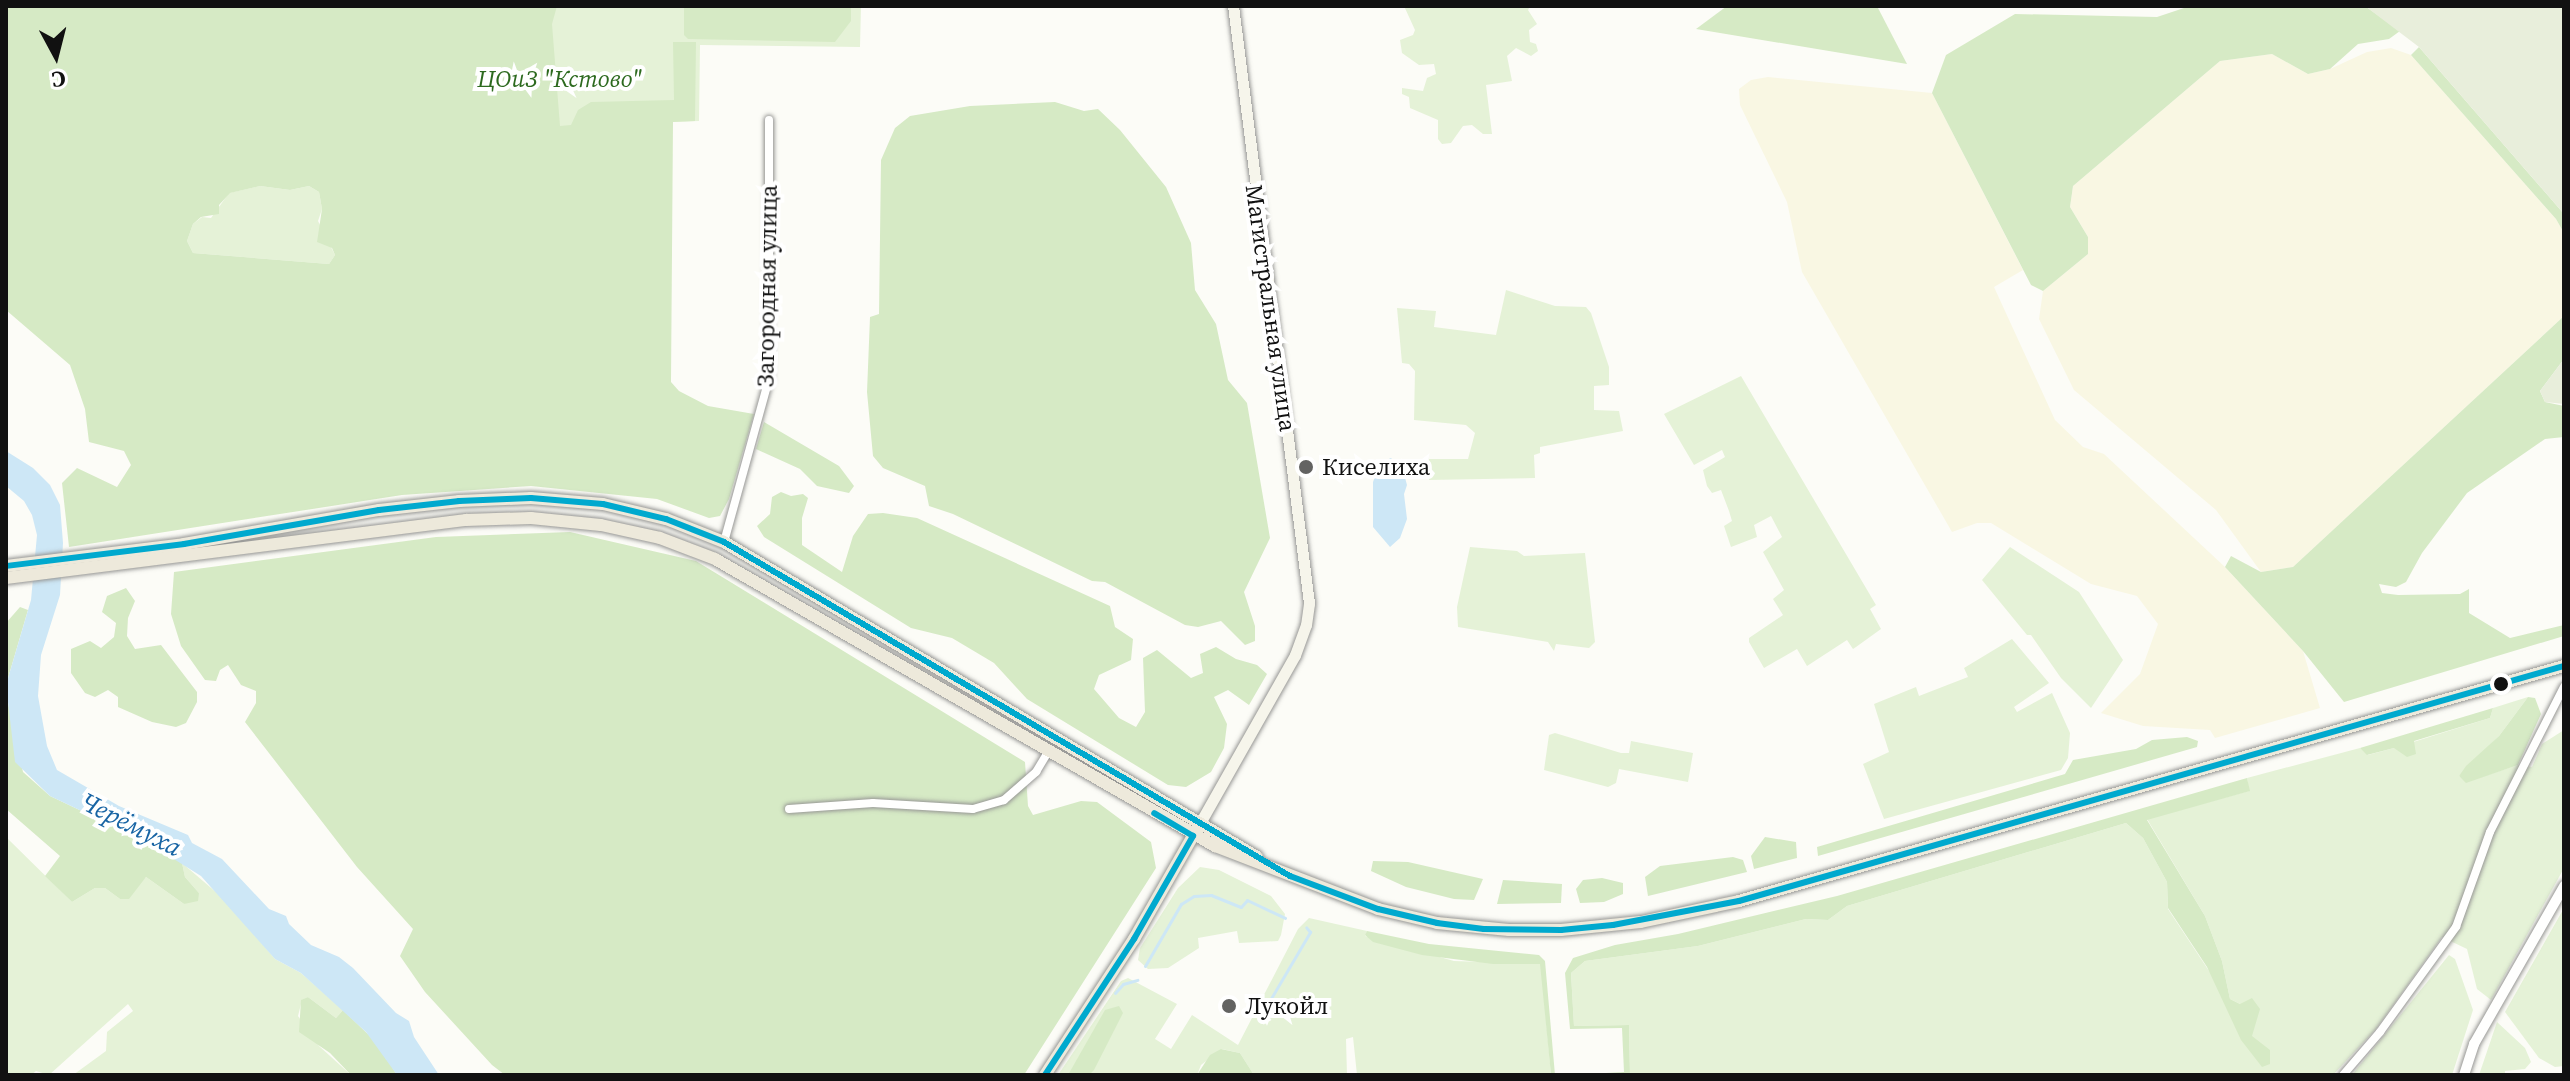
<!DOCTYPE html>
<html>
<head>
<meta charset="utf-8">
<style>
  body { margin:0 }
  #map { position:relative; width:2570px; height:1081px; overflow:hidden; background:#fcfcf7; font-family:"Source Serif 4",serif }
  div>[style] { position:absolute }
  .farmland>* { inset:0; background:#f9f7e3 }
  .green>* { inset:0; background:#e5f2d7 }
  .forest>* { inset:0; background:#d6eac5 }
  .cemetery>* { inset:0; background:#e8eedb }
  .water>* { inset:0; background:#cde7f6 }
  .stream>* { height:3px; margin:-1.5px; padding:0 1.5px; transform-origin:1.5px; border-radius:1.5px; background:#cde7f6 }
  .roads { filter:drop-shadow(0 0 2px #979795) drop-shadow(0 0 2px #979795) }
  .minor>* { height:8px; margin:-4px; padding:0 4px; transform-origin:4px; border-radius:4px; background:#fffffe }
  .tertiary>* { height:10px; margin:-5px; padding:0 5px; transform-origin:5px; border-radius:5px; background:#fffffe }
  .secondary>* { height:11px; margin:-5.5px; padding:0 5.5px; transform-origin:5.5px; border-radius:5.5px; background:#f6f5eb }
  .primary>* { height:12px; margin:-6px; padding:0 6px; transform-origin:6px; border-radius:6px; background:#ede9db }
  .bus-1>* { height:6px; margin:-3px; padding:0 3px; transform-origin:3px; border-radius:3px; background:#00a9ce }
  .dots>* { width:22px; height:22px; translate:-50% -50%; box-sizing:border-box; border:4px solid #fff; border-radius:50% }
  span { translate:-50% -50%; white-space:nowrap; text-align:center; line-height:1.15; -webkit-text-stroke:8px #fff; paint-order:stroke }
  .park-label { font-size:24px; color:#2d6a1f; font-style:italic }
  .street-label { font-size:24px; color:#111 }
  .poi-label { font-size:24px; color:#111 }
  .left { translate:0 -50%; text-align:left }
  .water-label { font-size:26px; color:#1864a4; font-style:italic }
  .frame { position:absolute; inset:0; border:8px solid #111; pointer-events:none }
  .north { position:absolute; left:16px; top:16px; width:80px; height:80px; -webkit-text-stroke:6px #fff; paint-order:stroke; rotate:173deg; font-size:22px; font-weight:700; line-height:32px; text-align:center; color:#111 }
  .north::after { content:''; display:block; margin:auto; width:28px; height:36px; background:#111; clip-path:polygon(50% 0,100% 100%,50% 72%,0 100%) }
</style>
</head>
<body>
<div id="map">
  <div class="farmland">
    <div style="clip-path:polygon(2391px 48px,2411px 55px,2556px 219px,2564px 233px,2564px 316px,2293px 567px,2261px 572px,2216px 510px,2074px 390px,2039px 319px,2043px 291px,2088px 254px,2088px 237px,2070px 207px,2073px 186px,2220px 61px,2272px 54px,2308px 74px,2330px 69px,2367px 52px)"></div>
    <div style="clip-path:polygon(1768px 77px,1932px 93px,2023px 270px,1994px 287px,2055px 420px,2083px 447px,2104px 454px,2225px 567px,2303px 651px,2320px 708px,2215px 738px,2210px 730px,2143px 726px,2101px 713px,2140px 674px,2158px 624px,2137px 596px,2091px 584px,1991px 523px,1977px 523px,1952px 532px,1802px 272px,1787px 202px,1740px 105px,1739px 89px,1751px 80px)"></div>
  </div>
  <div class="green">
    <div style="clip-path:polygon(312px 6px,861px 6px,860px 47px,700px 45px,699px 121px,669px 122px,529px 154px)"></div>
    <div style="clip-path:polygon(1404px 6px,1530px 6px,1528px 10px,1537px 24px,1529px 30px,1530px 42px,1536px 44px,1538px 51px,1531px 56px,1516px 48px,1507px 56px,1512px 81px,1486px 85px,1492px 134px,1483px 134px,1472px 125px,1463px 126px,1451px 143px,1442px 144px,1438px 139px,1438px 120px,1410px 108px,1409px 97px,1402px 94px,1402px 88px,1423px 91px,1427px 78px,1436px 74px,1434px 64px,1419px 65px,1402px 53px,1400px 40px,1413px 35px,1415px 30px)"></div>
    <div style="clip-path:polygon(260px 186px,290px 190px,309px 186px,319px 192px,322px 209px,318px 221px,335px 255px,329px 264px,193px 253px,187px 241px,193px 224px,202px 217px,211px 218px,229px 193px)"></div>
    <div style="clip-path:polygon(1506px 290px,1555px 306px,1586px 307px,1591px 313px,1609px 367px,1609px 385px,1594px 386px,1594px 410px,1619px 411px,1623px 431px,1540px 447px,1540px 453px,1534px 455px,1535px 478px,1429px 480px,1429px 459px,1468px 459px,1475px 433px,1466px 425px,1414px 420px,1415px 371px,1409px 364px,1402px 363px,1397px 308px,1436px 311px,1434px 327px,1496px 335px)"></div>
    <div style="clip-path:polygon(1741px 376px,1876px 605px,1870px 609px,1881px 629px,1856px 647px,1853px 649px,1847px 640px,1807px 666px,1797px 649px,1764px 668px,1749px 642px,1749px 638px,1783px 615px,1773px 599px,1784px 590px,1763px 552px,1782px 537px,1771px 516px,1754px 525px,1757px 537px,1731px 547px,1724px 526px,1732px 521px,1729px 511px,1721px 490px,1712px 493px,1707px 486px,1703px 470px,1725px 457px,1722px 450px,1694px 465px,1664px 414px)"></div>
    <div style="clip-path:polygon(1470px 547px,1517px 551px,1524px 556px,1585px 553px,1595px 642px,1589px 648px,1556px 644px,1554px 651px,1548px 642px,1458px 627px,1457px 607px)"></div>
    <div style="clip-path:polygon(2010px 547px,2079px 592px,2123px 660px,2091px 708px,2061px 678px,2031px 635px,2027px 635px,1982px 580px)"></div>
    <div style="clip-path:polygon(2012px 639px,2049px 683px,2014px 707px,2017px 712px,2052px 693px,2070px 733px,2068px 758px,2061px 770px,1884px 819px,1863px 764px,1889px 752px,1874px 704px,1916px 687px,1919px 696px,1968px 677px,1964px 668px)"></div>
    <div style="clip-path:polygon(2528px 697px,2499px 736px,2459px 776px,2466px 782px,2518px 765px,2532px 767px,2542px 744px,2564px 730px,2564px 868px,2491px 1000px,2477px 989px,2467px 949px,2442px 937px,2376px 1029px,2333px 1075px,1630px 1075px,1629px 1025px,1574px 1026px,1571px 973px,1585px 961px,1698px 946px,1806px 919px,1828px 920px,1847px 906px,2126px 823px,2143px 838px,2167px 882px,2168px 909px,2252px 1036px,2240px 1004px,2230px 999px,2222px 961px,2205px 916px,2147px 819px,2249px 791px,2247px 778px,2360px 748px,2368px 755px,2394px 748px,2490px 718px,2493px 708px)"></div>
    <div style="clip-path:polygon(1555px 733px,1621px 753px,1629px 753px,1631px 741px,1693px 753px,1688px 782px,1619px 769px,1616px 783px,1608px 787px,1544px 770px,1549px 735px)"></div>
    <div style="clip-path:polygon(6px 837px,72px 902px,95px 888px,105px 888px,120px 899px,146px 877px,184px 904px,199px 893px,185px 877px,182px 863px,224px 899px,275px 959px,301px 973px,343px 1010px,336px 1018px,308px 997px,302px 1000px,298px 1016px,319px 1046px,351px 1075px,73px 1075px,106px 1051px,107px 1032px,133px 1011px,128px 1004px,49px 1075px,36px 1071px,31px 1075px,6px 1075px)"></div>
    <div style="clip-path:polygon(1200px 867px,1219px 870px,1271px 896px,1285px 914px,1281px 935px,1278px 941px,1239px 943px,1237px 931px,1198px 938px,1199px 948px,1168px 968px,1148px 969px,1138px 960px,1140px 948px,1178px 888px)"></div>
    <div style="clip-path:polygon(2564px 908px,2564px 1066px,2555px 1067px,2539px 1058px,2505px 1012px)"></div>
    <div style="clip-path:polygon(1309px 918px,1367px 931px,1365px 936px,1454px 961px,1541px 964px,1551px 1075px,1357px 1075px,1353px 1037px,1346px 1039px,1347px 1075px,1254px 1075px,1240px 1053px,1222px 1049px,1201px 1065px,1197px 1075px,1058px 1075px,1121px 981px,1128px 978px,1177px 1004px,1155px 1039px,1171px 1049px,1192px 1015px,1238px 1045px,1298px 929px)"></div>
    <div style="clip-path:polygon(2449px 955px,2455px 959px,2473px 1010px,2452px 1075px,2352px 1075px)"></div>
    <div style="clip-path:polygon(2497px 1022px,2525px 1048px,2531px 1062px,2525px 1069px,2505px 1071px,2505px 1075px,2479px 1075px)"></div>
  </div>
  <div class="forest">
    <div style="clip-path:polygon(evenodd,6px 6px,557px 6px,552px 24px,560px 126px,571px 125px,578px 110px,591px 102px,674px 100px,673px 42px,696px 42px,695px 121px,673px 122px,671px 382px,679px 391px,708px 406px,754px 414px,729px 499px,720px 516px,709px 518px,657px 499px,531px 486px,402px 495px,69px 547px,62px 483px,77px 468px,117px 487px,131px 465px,124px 451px,89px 442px,85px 409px,70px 365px,6px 310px,6px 6px,260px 186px,290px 190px,309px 186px,319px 192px,322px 209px,317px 242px,332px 248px,335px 255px,329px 264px,193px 253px,187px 241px,193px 224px,201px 217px,219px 214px,219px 205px,230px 193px,260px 186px)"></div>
    <div style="clip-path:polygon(684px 6px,851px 6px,851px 21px,835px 42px,688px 39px,684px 35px)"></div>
    <div style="clip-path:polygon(1727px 6px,1878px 8px,1907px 64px,1696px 29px)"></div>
    <div style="clip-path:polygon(2190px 6px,2365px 6px,2400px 31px,2389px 39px,2358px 44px,2330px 69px,2308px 74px,2272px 54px,2220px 61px,2073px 186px,2070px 207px,2088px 237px,2088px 254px,2043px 291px,2031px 285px,1932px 93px,1946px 55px,2015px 14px,2157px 17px)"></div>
    <div style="clip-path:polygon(2419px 47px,2564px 214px,2564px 233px,2556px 219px,2411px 55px)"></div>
    <div style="clip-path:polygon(1055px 102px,1084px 111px,1098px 109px,1120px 130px,1166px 187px,1191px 243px,1195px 290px,1216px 324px,1228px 380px,1247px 403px,1270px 538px,1244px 592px,1255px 626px,1255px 641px,1245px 645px,1221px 621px,1198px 627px,1185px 625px,1105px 582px,1092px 581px,953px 514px,929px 506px,925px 486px,883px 468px,873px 456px,867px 392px,870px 317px,879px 314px,881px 160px,895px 128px,910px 116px,970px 106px)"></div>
    <div style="clip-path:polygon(2564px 316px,2564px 359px,2540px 391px,2545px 402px,2564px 406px,2564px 437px,2545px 439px,2467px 493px,2422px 553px,2406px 582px,2396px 587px,2379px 584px,2382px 593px,2398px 595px,2460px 594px,2469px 589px,2469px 613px,2510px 638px,2564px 625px,2564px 636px,2344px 702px,2303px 651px,2225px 567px,2231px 556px,2261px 572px,2293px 567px)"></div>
    <div style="clip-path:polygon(764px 422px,839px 466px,854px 486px,849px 493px,817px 486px,800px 469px,756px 449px)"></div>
    <div style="clip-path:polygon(781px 492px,791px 496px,803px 494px,808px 498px,802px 518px,802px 545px,842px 572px,853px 536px,868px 514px,883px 513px,917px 518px,1110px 606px,1115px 627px,1133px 639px,1131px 660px,1099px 675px,1094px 689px,1119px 718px,1136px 727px,1145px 712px,1143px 658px,1157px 650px,1191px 678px,1203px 673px,1200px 654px,1216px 647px,1236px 659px,1257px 665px,1267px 674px,1249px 705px,1228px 690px,1214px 697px,1227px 724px,1224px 748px,1211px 772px,1186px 787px,1168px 785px,1027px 699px,994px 663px,952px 638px,911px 628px,764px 537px,757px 526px,770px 514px,772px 497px)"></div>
    <div style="clip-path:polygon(570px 532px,696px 561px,1025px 762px,1028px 806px,1033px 815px,1081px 801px,1097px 802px,1151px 842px,1156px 868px,1024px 1075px,505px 1075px,492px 1065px,425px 992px,400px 956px,413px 929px,357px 867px,245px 722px,256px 703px,256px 691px,241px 685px,228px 665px,220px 670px,216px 681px,205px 680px,181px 646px,171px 614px,174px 572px,436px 537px)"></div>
    <div style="clip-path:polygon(126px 588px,135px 601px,128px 618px,127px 636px,135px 649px,161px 645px,197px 692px,197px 702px,186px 723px,176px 727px,152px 722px,118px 707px,118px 697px,108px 690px,95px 697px,85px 693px,71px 673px,71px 649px,90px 641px,101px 648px,114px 637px,116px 623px,102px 612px,107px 596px)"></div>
    <div style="clip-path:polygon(20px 607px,28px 610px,6px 685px,6px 623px)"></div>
    <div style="clip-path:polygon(6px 694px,23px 772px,50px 796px,145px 841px,182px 863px,185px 877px,199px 893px,198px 901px,184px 904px,146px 877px,129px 899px,120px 899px,105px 888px,95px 888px,72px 902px,45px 876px,60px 856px,6px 809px)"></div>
    <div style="clip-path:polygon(2528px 697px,2535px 698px,2541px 714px,2518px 765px,2466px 783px,2459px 776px,2466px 766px,2499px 736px)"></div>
    <div style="clip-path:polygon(2493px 708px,2490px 718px,2414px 741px,2416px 754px,2407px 757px,2394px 748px,2367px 755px,2360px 748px)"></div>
    <div style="clip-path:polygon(2187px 737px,2198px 741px,2197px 747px,1818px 856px,1817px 847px,2065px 774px,2073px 760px,2136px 749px,2152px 740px)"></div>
    <div style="clip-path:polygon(2247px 778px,2250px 791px,2147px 820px,2205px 916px,2222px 961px,2230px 999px,2240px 1004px,2252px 998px,2260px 1009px,2252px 1036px,2270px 1050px,2270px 1064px,2262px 1067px,2241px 1040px,2207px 967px,2168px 908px,2167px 882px,2143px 838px,2126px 823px,1847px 906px,1828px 920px,1806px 919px,1698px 946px,1585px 961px,1571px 973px,1574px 1026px,1629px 1025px,1630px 1075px,1569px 1075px,1624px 1072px,1622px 1028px,1570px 1029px,1565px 973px,1573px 958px,1615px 945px,1678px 934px,1837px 896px)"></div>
    <div style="clip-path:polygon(1765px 837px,1796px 842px,1797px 858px,1754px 869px,1751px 856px)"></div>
    <div style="clip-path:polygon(1733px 857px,1743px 860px,1747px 872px,1648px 896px,1645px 877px,1660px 866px)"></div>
    <div style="clip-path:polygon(1373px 861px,1408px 862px,1483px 879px,1474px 900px,1454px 899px,1406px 887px,1371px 871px)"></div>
    <div style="clip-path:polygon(1602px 878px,1623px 883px,1623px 894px,1604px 902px,1580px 903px,1576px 889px,1583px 880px)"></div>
    <div style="clip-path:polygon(1503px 880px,1562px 884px,1561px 903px,1497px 904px)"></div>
    <div style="clip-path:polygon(1367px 931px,1429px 944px,1539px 955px,1545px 961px,1555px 1075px,1551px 1075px,1540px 964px,1493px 964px,1422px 955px,1373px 942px,1365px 935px)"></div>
    <div style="clip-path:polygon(308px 997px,336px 1018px,343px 1010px,377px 1043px,397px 1075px,351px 1075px,330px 1053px,299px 1032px,301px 1000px)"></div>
    <div style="clip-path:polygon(1119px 1006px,1123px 1013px,1094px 1070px,1089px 1075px,1068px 1075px,1105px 1010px)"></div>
    <div style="clip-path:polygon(1221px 1049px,1240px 1053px,1254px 1075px,1197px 1075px,1210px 1055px)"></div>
  </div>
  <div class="cemetery">
    <div style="clip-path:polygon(2365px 6px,2564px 6px,2564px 214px,2419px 47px)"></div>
    <div style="clip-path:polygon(2564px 359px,2564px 404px,2545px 402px,2540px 391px)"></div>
  </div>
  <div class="water">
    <div style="clip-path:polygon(6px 451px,33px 468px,50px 485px,60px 505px,63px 543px,60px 595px,41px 655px,38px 696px,47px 746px,57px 770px,119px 806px,188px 835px,192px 843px,222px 859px,269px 909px,286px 916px,289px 924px,311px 945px,339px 957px,353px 968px,396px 1013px,409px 1021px,414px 1037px,439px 1075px,397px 1075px,366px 1032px,301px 973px,275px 959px,201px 876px,145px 841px,50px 796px,15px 762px,6px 685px,31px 600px,37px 535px,32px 515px,24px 501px,6px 486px)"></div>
    <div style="clip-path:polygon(1391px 458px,1404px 474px,1407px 485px,1404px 494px,1407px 519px,1400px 538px,1390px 547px,1373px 527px,1373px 482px,1380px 463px)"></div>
  </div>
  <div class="stream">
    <div style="left:1145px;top:966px;width:72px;rotate:-59.9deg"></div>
    <div style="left:1181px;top:904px;width:15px;rotate:-32deg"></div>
    <div style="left:1194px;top:896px;width:17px;rotate:-3deg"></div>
    <div style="left:1211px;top:895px;width:32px;rotate:22deg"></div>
    <div style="left:1241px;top:907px;width:9px;rotate:-49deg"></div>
    <div style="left:1247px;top:900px;width:42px;rotate:25.3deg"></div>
    <div style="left:1115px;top:993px;width:12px;rotate:-48deg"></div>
    <div style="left:1123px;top:984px;width:15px;rotate:-16deg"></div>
    <div style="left:1260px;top:1017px;width:99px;rotate:-59.5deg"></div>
    <div style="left:1310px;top:932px;width:6px;rotate:-129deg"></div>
  </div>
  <div class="roads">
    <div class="minor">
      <div style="left:724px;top:542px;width:169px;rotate:-74.6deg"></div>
      <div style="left:769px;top:379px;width:259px;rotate:-90deg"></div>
      <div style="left:789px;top:809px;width:84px;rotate:-4.1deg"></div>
      <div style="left:873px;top:803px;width:100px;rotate:3.4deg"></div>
      <div style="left:973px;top:809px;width:32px;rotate:-16deg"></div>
      <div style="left:1004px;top:800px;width:43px;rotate:-41.2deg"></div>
      <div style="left:1036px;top:772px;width:23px;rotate:-59deg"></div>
      <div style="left:2343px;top:1075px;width:57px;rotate:-49.3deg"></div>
      <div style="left:2380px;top:1032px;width:130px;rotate:-54.1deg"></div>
      <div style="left:2456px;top:927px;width:101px;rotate:-70.3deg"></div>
      <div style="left:2490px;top:832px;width:163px;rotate:-63deg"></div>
    </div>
    <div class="tertiary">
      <div style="left:2464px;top:1075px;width:33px;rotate:-72deg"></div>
      <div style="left:2474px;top:1044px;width:182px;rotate:-60.3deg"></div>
    </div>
    <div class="secondary">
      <div style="left:1200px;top:823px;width:193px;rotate:-60.5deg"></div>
      <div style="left:1295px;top:655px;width:32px;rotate:-70deg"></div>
      <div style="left:1306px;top:625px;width:22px;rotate:-82deg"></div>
      <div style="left:1309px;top:603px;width:602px;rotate:-97.25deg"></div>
    </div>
    <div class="primary">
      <div style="left:6px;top:566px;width:179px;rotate:-7deg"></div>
      <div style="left:184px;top:544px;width:198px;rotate:-9.9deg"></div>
      <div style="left:379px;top:510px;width:81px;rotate:-6.4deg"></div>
      <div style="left:459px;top:501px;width:72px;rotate:-2.4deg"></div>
      <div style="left:531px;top:498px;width:72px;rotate:4.8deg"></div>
      <div style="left:603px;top:504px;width:65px;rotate:13.4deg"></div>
      <div style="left:666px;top:519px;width:62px;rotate:21.6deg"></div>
      <div style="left:724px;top:542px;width:619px;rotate:30.58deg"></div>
      <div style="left:6px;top:578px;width:464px;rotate:-7.2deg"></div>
      <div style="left:466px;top:520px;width:65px;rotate:-1.8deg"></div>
      <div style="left:531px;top:518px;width:70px;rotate:5.7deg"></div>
      <div style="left:601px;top:525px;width:60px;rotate:12.4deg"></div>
      <div style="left:660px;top:538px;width:59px;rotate:20.9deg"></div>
      <div style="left:715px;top:559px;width:577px;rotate:29.86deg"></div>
      <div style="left:1215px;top:846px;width:175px;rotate:21.1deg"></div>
      <div style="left:1378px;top:909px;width:61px;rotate:13.3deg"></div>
      <div style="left:1437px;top:923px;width:72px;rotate:5.6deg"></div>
      <div style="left:1509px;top:930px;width:52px"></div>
      <div style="left:1561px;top:930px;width:80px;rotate:-5.7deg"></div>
      <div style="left:1641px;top:922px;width:100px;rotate:-12.1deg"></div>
      <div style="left:1739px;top:901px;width:858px;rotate:-15.9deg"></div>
      <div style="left:1045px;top:1075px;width:163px;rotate:-56.8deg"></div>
      <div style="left:1134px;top:939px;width:127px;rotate:-60.2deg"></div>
    </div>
  </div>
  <div class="bus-1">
    <div style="left:6px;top:566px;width:179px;rotate:-7deg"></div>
    <div style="left:184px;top:544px;width:198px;rotate:-9.9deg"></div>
    <div style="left:379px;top:510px;width:81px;rotate:-6.4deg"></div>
    <div style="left:459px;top:501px;width:72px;rotate:-2.4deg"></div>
    <div style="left:531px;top:498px;width:72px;rotate:4.8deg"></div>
    <div style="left:603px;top:504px;width:65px;rotate:13.4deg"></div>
    <div style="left:666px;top:519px;width:62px;rotate:21.6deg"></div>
    <div style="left:724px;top:542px;width:657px;rotate:30.55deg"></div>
    <div style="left:1290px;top:876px;width:94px;rotate:20.6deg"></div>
    <div style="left:1378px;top:909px;width:61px;rotate:13.3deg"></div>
    <div style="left:1437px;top:923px;width:47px;rotate:7.3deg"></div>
    <div style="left:1484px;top:929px;width:77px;rotate:0.7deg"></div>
    <div style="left:1561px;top:930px;width:52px;rotate:-5.5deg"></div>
    <div style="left:1613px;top:925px;width:128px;rotate:-10.8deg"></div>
    <div style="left:1739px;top:901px;width:858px;rotate:-15.9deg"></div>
    <div style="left:1045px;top:1075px;width:163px;rotate:-56.8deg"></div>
    <div style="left:1134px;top:939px;width:119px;rotate:-60.2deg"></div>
    <div style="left:1193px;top:836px;width:45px;rotate:-149.5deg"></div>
  </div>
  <div class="dots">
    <div style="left:1306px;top:467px;background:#636362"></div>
    <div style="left:2501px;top:684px;background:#111"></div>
    <div style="left:1229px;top:1006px;background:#636362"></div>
  </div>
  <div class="park-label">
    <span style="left:560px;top:79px">ЦОиЗ "Кстово"</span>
  </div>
  <div class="street-label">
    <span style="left:767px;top:286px;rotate:-89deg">Загородная улица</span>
    <span style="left:1271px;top:308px;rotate:82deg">Магистральная улица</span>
  </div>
  <div class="poi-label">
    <span class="left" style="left:1322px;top:467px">Киселиха</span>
    <span class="left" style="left:1245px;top:1006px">Лукойл</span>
  </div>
  <div class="water-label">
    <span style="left:131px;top:825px;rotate:27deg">Черёмуха</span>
  </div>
  <div class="frame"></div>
  <div class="north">С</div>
</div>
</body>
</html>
